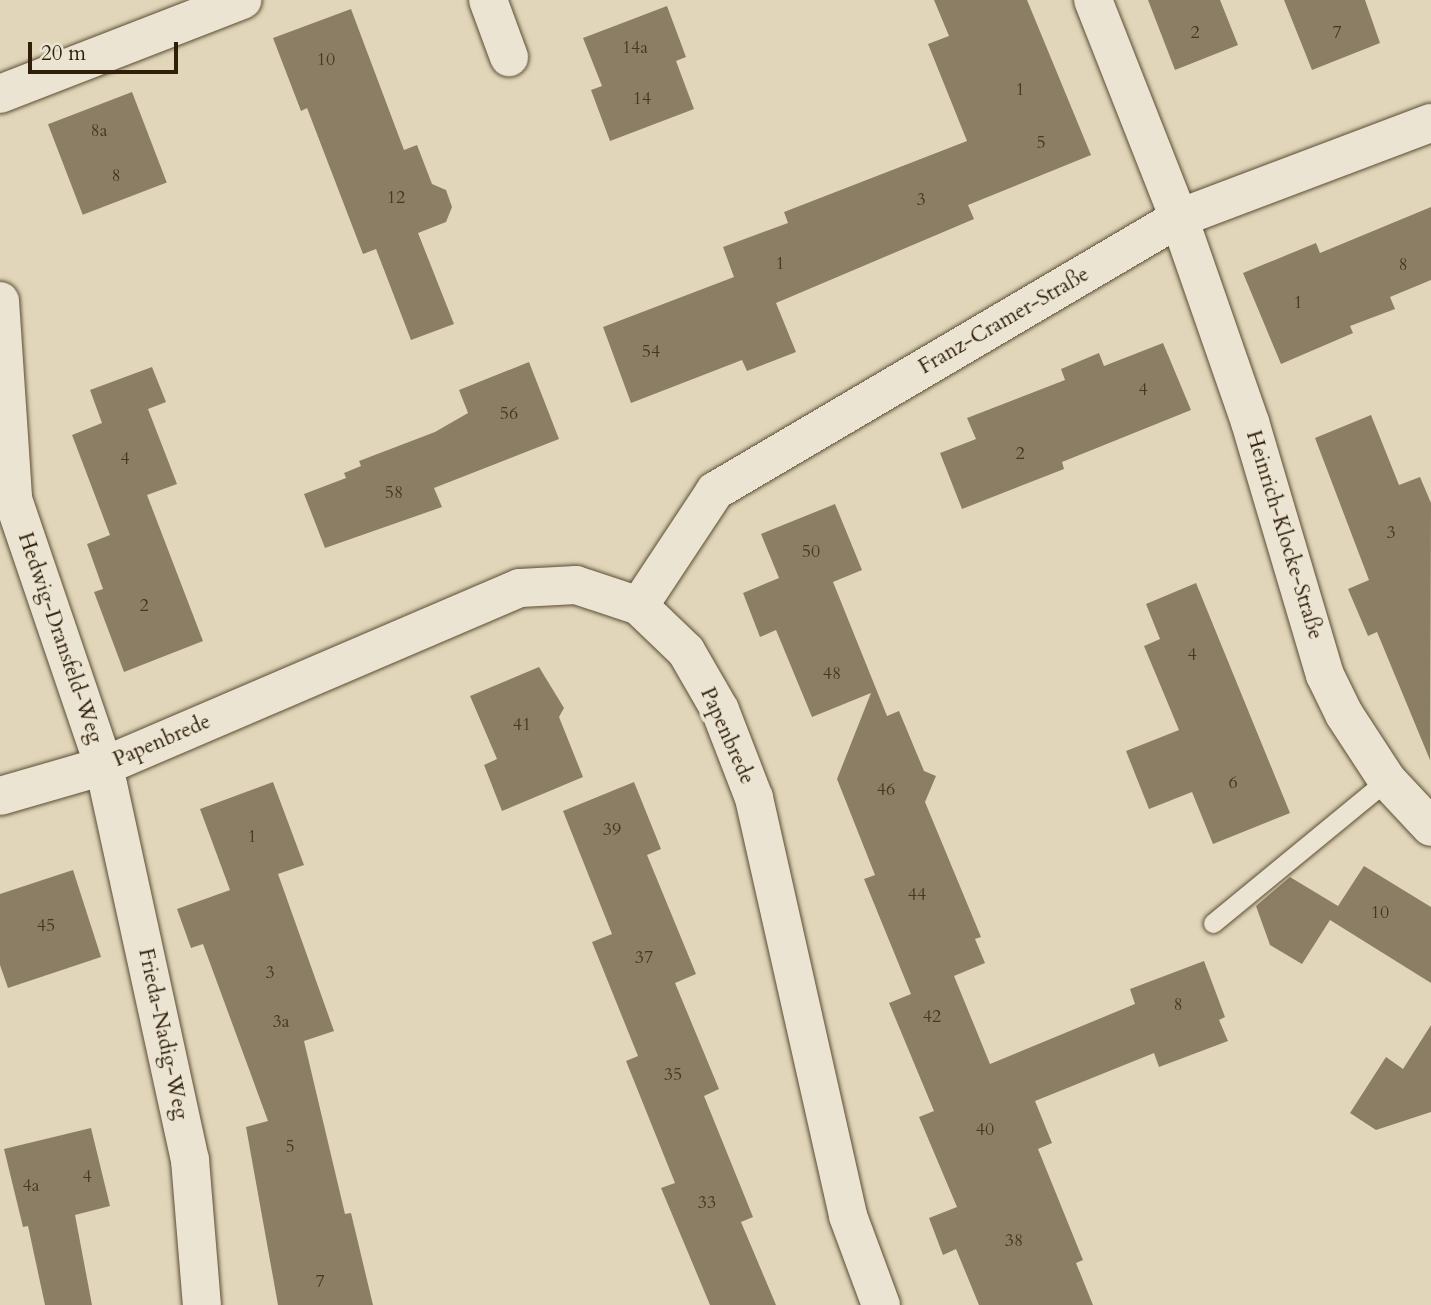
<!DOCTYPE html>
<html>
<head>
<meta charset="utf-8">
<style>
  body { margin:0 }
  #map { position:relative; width:1431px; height:1305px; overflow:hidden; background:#e1d6ba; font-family:Cardo,serif }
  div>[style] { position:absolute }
  .building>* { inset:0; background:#8c7e65; transform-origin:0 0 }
  .roads { filter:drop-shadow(0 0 2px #5c4d34) drop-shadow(0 0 2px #5c4d34) }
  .service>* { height:19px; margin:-9.5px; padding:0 9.5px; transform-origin:9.5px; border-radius:9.5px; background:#ece4d2 }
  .minor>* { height:38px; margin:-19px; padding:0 19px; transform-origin:19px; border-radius:19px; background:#ece4d2 }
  span { translate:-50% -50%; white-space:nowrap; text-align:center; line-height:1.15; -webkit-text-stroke:7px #ece4d2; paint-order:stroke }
  .number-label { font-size:18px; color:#46371f }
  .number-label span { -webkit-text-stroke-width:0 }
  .street-label { font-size:21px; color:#2f1f08 }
  .scale { position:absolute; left:28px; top:42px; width:150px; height:32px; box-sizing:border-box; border:4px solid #2f1f08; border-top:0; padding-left:9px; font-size:21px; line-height:24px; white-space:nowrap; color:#2f1f08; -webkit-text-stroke:5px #ece4d2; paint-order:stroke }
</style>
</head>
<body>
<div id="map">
  <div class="building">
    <div style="clip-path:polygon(934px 0,1027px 0,1091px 155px,968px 205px,974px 219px,776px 303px,796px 352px,747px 371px,742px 360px,631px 403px,603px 327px,734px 277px,723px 247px,788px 223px,784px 212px,967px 141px,928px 44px,949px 36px)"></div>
    <div style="clip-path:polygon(1148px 0,1220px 0,1238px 45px,1175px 70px)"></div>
    <div style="clip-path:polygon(1284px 0,1365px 0,1380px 43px,1312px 70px)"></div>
    <div style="clip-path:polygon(667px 6px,686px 57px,676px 61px,694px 109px,610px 141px,591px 90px,602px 86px,583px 38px)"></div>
    <div style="clip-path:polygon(351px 9px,404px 150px,417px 145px,432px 184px,446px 190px,452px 207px,446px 222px,418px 233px,454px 324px,411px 340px,376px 249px,363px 254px,307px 108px,301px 111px,273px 38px)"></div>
    <div style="left:132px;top:92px;width:97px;height:90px;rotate:69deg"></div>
    <div style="clip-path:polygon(1431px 207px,1431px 280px,1390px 297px,1395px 309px,1350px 326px,1353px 333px,1281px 364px,1243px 273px,1316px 243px,1320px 253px)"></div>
    <div style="clip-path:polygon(1163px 343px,1191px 410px,1062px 462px,1064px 469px,962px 509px,940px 453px,976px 439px,967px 418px,1065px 380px,1061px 369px,1099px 353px,1104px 366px)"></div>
    <div style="clip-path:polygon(529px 362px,559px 439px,434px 488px,442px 507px,325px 548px,304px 494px,346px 478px,344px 473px,361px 466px,359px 461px,435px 432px,468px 413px,459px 390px)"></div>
    <div style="clip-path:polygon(152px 367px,166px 402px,148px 409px,177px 484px,147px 495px,203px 641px,124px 672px,94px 592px,103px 589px,87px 544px,110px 535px,72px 435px,102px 423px,90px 390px)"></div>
    <div style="clip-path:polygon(1371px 415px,1399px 485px,1420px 477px,1431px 503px,1430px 760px,1377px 632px,1368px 636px,1348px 589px,1369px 580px,1315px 438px)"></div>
    <div style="clip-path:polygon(835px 504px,862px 570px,833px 582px,887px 716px,899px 711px,924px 771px,936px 776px,925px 802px,981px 937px,975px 939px,985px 963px,954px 976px,990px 1064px,1135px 1004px,1130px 989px,1204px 961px,1225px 1017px,1219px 1020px,1228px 1041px,1159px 1067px,1154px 1053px,1035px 1101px,1052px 1143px,1038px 1149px,1083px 1260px,1076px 1263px,1093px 1305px,979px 1305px,956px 1249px,943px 1255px,929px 1218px,957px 1207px,919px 1117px,934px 1111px,889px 1003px,911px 994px,864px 879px,875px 875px,837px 779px,871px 693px,812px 717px,776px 630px,760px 637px,743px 593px,779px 578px,761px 534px)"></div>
    <div style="clip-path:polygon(1196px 583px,1290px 813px,1213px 844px,1192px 792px,1149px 809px,1126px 751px,1179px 730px,1144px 646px,1160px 639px,1146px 604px)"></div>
    <div style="clip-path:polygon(539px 667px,564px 708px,559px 717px,583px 777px,502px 811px,484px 765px,497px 759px,470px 696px)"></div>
    <div style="clip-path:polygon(273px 782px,304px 865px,278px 874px,334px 1031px,304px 1041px,345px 1214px,351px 1213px,373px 1305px,278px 1305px,246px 1127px,268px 1121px,203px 944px,191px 948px,177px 909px,230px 890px,200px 809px)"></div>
    <div style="clip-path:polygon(634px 782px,661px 849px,647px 855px,696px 974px,675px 983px,719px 1089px,704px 1096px,753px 1217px,741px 1222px,776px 1305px,710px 1305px,661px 1188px,675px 1183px,626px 1061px,638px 1056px,592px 942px,612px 934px,563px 811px)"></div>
    <div style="clip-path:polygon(1364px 866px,1431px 907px,1431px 983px,1330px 920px,1302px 964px,1270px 945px,1256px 906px,1290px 877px,1338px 906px)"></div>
    <div style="clip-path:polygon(73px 870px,101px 957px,8px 988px,0 965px,0 894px)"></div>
    <div style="clip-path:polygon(1431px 1025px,1431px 1112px,1376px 1130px,1350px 1113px,1386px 1057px,1403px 1069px)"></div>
    <div style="clip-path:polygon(91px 1128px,110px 1206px,75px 1215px,92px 1305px,45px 1305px,28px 1226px,23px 1227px,4px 1149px)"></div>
  </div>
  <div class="roads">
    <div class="service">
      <div style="left:1213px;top:923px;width:225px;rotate:-39.4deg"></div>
    </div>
    <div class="minor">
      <div style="left:488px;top:0;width:61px;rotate:69.8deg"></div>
      <div style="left:1093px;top:0;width:234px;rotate:68.5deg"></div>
      <div style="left:1179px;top:218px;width:216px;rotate:70.8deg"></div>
      <div style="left:1250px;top:422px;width:264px;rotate:73.5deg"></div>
      <div style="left:1325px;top:675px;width:43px;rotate:64deg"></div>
      <div style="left:1344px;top:714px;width:79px;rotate:56.9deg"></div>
      <div style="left:1387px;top:780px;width:64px;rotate:46.9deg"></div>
      <div style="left:0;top:94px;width:260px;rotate:-21.2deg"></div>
      <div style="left:0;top:301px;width:198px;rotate:86.2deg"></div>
      <div style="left:13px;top:499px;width:282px;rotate:71.2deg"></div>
      <div style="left:104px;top:766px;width:403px;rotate:77.7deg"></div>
      <div style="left:190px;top:1160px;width:145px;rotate:85.3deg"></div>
      <div style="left:639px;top:606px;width:138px;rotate:-56.5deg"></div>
      <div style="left:715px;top:491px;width:538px;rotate:-30.47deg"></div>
      <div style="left:1179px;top:218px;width:269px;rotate:-20.7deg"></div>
      <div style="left:0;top:796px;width:108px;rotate:-16.1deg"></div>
      <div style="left:104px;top:766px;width:452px;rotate:-23.2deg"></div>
      <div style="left:520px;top:588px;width:56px;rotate:-3.1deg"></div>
      <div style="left:576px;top:585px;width:66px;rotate:18.4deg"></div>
      <div style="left:639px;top:606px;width:65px;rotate:43.8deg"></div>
      <div style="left:686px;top:651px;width:68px;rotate:60deg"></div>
      <div style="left:720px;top:710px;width:94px;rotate:68.9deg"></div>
      <div style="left:754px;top:798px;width:428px;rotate:77.3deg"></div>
      <div style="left:848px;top:1216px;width:95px;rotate:69.7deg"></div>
    </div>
  </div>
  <div class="number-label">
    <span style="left:1195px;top:33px">2</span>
    <span style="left:1337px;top:33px">7</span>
    <span style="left:635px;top:48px">14a</span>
    <span style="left:326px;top:60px">10</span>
    <span style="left:1020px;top:90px">1</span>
    <span style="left:642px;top:99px">14</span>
    <span style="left:99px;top:131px">8a</span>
    <span style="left:1041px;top:143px">5</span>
    <span style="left:116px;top:176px">8</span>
    <span style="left:396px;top:198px">12</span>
    <span style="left:921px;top:200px">3</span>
    <span style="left:780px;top:264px">1</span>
    <span style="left:1403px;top:265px">8</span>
    <span style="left:1298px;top:303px">1</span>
    <span style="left:651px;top:352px">54</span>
    <span style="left:1143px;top:390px">4</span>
    <span style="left:509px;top:414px">56</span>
    <span style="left:1020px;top:454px">2</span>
    <span style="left:125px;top:459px">4</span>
    <span style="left:394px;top:493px">58</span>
    <span style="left:1391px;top:533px">3</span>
    <span style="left:811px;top:552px">50</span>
    <span style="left:144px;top:606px">2</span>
    <span style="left:1192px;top:655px">4</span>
    <span style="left:832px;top:674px">48</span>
    <span style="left:522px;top:725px">41</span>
    <span style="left:1233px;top:783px">6</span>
    <span style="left:886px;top:790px">46</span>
    <span style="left:612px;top:830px">39</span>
    <span style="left:252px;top:837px">1</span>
    <span style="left:917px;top:895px">44</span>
    <span style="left:1380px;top:913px">10</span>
    <span style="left:46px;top:926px">45</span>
    <span style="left:644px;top:958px">37</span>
    <span style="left:270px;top:973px">3</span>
    <span style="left:1178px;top:1005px">8</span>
    <span style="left:932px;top:1017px">42</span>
    <span style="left:281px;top:1022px">3a</span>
    <span style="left:673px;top:1075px">35</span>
    <span style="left:985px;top:1130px">40</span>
    <span style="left:290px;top:1147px">5</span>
    <span style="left:87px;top:1177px">4</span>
    <span style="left:31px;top:1186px">4a</span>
    <span style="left:707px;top:1203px">33</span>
    <span style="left:1014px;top:1241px">38</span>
    <span style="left:320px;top:1282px">7</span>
  </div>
  <div class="street-label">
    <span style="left:1004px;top:321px;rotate:-30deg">Franz-Cramer-Straße</span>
    <span style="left:1284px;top:535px;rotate:73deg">Heinrich-Klocke-Straße</span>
    <span style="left:60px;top:638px;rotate:71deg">Hedwig-Dransfeld-Weg</span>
    <span style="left:727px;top:736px;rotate:66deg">Papenbrede</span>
    <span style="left:162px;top:741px;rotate:-23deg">Papenbrede</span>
    <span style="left:163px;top:1034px;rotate:78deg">Frieda-Nadig-Weg</span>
  </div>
  <div class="scale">20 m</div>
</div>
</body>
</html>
